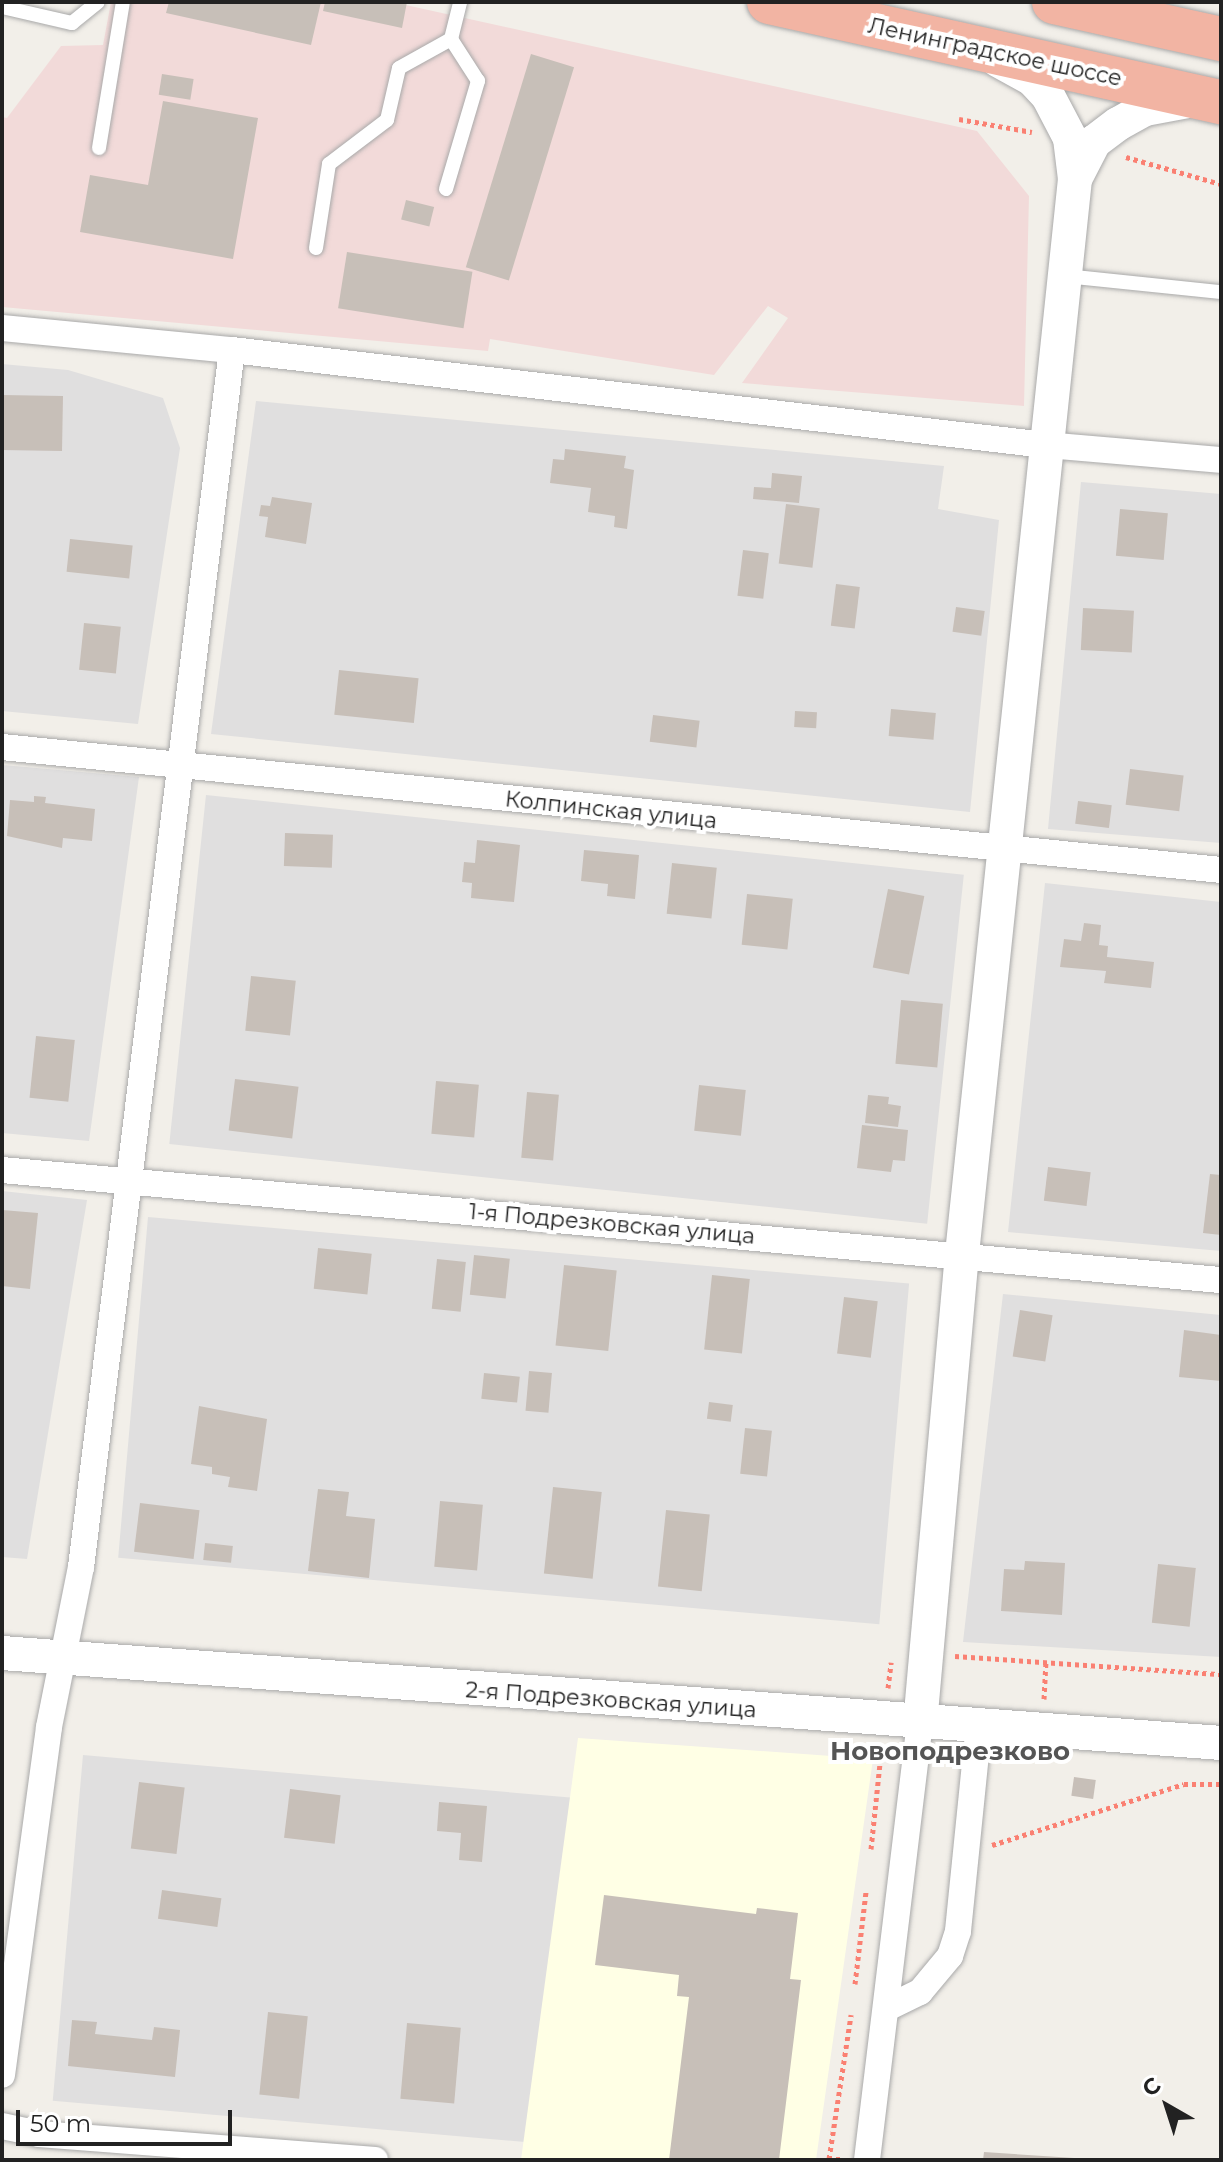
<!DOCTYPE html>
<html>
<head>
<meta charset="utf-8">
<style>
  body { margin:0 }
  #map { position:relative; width:1223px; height:2162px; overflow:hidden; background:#f2efe9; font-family:Montserrat,sans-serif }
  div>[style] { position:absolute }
  .residential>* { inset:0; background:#e0dfdf; transform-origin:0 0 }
  .commercial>* { inset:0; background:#f2dad9 }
  .education>* { inset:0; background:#ffffe5 }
  .building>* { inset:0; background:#c7bfb8; transform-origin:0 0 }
  .path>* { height:5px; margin-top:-2.5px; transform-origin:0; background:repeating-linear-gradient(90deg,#fa8072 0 4px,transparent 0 8px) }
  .roads { filter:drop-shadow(0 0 2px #a9a9a9) drop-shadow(0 0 2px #a9a9a9) }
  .service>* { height:14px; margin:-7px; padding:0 7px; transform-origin:7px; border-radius:7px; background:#fff }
  .minor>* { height:26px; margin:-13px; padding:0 13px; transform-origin:13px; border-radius:13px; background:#fff }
  .tertiary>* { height:34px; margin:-17px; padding:0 17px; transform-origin:17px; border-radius:17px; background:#fff }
  .trunk>* { height:44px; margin:-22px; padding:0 22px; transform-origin:22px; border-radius:22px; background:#f2b4a3 }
  span { translate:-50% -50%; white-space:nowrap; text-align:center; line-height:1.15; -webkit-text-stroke:8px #fff; paint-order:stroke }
  .street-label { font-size:22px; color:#222 }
  .quarter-label { font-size:26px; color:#555; font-weight:700 }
  .frame { position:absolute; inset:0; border:4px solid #222; pointer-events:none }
  .north { position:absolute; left:1127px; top:2066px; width:80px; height:80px; -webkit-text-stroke:6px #fff; paint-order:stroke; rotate:321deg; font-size:22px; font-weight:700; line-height:32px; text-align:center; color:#222 }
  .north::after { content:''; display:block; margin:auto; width:28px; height:36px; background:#222; clip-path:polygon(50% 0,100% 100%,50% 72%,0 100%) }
  .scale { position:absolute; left:16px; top:2110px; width:216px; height:36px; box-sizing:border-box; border:4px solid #222; border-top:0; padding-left:10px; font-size:24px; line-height:28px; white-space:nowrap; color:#222; -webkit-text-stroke:6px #fff; paint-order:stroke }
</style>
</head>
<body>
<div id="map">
  <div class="residential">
    <div style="clip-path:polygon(2px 364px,68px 370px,163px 398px,180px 448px,138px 724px,2px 711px)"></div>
    <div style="clip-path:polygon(256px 401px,944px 466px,938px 509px,999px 520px,970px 812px,211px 734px)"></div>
    <div style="clip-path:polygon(1081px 482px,1221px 494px,1221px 843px,1048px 829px)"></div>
    <div style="clip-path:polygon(2px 765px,139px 777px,89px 1141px,2px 1133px)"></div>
    <div style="left:206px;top:795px;width:762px;height:351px;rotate:6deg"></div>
    <div style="clip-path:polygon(1045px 883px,1221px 902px,1221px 1251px,1008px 1232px)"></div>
    <div style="clip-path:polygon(2px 1191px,87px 1200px,27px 1559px,2px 1557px)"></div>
    <div style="left:148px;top:1217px;width:764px;height:342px;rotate:5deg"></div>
    <div style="clip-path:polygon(1003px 1294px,1221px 1315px,1221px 1657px,963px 1642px)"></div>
    <div style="left:83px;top:1755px;width:489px;height:347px;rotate:5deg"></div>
  </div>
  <div class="commercial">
    <div style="clip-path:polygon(111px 2px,392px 2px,977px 131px,1029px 196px,1024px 406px,742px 383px,788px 318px,768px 306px,714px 375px,490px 339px,488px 351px,2px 307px,2px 117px,7px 118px,61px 46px,103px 45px)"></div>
  </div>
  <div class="education">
    <div style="clip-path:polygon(578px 1738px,873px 1759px,816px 2160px,521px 2160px)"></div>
  </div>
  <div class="building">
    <div style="clip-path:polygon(169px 2px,321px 2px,311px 45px,166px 13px)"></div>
    <div style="clip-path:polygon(325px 2px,407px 2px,402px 28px,323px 11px)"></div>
    <div style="left:531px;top:54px;width:45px;height:223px;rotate:17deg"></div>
    <div style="left:162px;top:74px;width:32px;height:21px;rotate:9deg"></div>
    <div style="clip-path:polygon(163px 101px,258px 118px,233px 259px,80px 232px,90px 175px,148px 185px)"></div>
    <div style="left:406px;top:200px;width:29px;height:20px;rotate:14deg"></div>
    <div style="left:347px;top:252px;width:127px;height:57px;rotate:9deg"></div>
    <div style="left:2px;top:395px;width:61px;height:55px;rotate:1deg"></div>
    <div style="clip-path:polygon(565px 449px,626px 456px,624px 468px,634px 470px,627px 529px,614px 527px,615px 516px,588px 512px,591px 488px,550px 483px,553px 459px,564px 460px)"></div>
    <div style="clip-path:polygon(772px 473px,802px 476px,799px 503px,753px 499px,754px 487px,771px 488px)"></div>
    <div style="clip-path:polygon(272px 497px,312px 503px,306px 544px,265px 537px,268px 517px,259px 516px,261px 505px,270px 506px)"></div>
    <div style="left:786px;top:504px;width:34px;height:60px;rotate:7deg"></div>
    <div style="left:1120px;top:509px;width:48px;height:47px;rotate:5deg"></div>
    <div style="left:70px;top:539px;width:63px;height:33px;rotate:6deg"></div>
    <div style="left:743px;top:550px;width:26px;height:46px;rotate:7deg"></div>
    <div style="left:836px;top:584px;width:24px;height:42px;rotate:7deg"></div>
    <div style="left:956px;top:607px;width:29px;height:25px;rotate:8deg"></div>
    <div style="left:1083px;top:608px;width:51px;height:42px;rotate:3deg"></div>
    <div style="left:84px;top:623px;width:37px;height:47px;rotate:6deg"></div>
    <div style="left:339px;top:670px;width:80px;height:45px;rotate:6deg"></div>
    <div style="left:891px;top:709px;width:45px;height:27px;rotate:5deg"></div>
    <div style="left:795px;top:711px;width:22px;height:16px;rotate:3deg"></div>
    <div style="left:653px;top:715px;width:47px;height:27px;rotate:7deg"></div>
    <div style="left:1130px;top:769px;width:54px;height:36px;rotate:7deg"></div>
    <div style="clip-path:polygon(34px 796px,46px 797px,45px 803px,95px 809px,92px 841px,63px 838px,62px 848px,7px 836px,10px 800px,34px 802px)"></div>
    <div style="left:1078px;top:801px;width:34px;height:23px;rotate:7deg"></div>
    <div style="left:285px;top:833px;width:48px;height:33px;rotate:2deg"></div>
    <div style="clip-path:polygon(477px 840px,520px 845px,514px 902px,471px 898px,472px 883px,462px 882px,464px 862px,475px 863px)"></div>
    <div style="clip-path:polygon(584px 850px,639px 855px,635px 899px,607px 896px,608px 884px,581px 881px)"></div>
    <div style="left:672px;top:863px;width:45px;height:51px;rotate:6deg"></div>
    <div style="left:888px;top:889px;width:37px;height:80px;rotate:11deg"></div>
    <div style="left:747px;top:894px;width:46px;height:51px;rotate:6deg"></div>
    <div style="clip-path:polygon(1084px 923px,1101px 925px,1099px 945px,1108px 946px,1107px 957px,1154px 962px,1151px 988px,1104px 983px,1106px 971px,1060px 967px,1064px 939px,1081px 941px)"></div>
    <div style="left:251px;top:976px;width:45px;height:55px;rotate:6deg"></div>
    <div style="left:901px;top:1000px;width:42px;height:64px;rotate:5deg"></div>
    <div style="left:36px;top:1036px;width:39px;height:62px;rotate:6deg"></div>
    <div style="left:235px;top:1079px;width:64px;height:52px;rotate:7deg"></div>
    <div style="left:436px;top:1081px;width:43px;height:53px;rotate:5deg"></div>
    <div style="left:699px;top:1085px;width:47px;height:46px;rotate:6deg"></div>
    <div style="left:527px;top:1092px;width:32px;height:66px;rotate:5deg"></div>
    <div style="clip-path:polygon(868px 1095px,889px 1097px,888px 1104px,901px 1106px,898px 1127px,865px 1123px)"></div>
    <div style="clip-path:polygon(862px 1125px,908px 1130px,905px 1161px,893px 1160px,891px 1172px,857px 1168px)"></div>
    <div style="left:1048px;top:1167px;width:43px;height:34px;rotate:7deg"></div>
    <div style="clip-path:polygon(1210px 1174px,1221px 1175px,1221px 1235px,1203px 1233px)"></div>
    <div style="clip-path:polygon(2px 1210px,38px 1213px,30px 1289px,2px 1286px)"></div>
    <div style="left:318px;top:1248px;width:54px;height:41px;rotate:6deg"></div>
    <div style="left:474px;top:1255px;width:36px;height:40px;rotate:6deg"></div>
    <div style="left:437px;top:1259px;width:29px;height:50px;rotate:6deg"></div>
    <div style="left:564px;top:1265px;width:53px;height:81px;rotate:6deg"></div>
    <div style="left:712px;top:1275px;width:38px;height:75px;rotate:6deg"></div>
    <div style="left:844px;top:1297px;width:34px;height:57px;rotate:7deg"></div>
    <div style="left:1020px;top:1310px;width:33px;height:47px;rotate:9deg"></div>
    <div style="clip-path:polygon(1184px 1330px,1221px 1335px,1221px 1381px,1179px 1377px)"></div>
    <div style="left:529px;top:1371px;width:23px;height:40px;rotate:5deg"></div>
    <div style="left:484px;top:1373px;width:36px;height:26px;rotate:6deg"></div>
    <div style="left:709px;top:1402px;width:24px;height:17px;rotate:7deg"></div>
    <div style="clip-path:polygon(199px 1406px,267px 1419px,257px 1491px,228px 1487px,230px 1477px,212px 1474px,212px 1467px,191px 1464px)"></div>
    <div style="left:745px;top:1428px;width:27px;height:46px;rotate:6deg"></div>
    <div style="left:553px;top:1487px;width:49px;height:87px;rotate:6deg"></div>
    <div style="clip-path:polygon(318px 1489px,349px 1492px,346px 1516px,375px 1519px,369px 1578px,308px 1571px)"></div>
    <div style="left:440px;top:1501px;width:43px;height:66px;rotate:5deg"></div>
    <div style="left:140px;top:1503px;width:60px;height:49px;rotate:7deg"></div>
    <div style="left:666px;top:1510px;width:44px;height:77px;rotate:6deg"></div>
    <div style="left:205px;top:1543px;width:28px;height:17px;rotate:6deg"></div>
    <div style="clip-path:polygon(1025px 1561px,1065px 1563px,1062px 1615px,1001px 1611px,1004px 1569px,1024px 1570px)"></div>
    <div style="left:1158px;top:1564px;width:38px;height:59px;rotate:6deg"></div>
    <div style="left:1074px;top:1777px;width:22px;height:19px;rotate:8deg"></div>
    <div style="left:139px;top:1782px;width:46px;height:67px;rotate:7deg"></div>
    <div style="left:290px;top:1789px;width:51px;height:49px;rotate:7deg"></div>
    <div style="clip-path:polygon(439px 1802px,487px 1806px,482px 1862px,459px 1860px,461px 1833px,437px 1831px)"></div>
    <div style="left:162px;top:1890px;width:60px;height:29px;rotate:8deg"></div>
    <div style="clip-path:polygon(604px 1895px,756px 1914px,757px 1908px,798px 1913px,790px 1979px,801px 1980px,779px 2160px,669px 2160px,689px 1997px,677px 1996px,679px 1975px,595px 1965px)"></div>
    <div style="left:268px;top:2012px;width:40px;height:83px;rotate:6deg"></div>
    <div style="clip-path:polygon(72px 2020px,97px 2022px,95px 2034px,152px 2040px,154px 2027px,180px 2030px,175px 2077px,68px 2066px)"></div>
    <div style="left:407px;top:2023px;width:54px;height:76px;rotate:5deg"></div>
    <div style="clip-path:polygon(984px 2152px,1074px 2158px,1074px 2160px,983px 2160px)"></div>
  </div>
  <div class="path">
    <div style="left:959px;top:119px;width:74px;rotate:10.1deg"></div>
    <div style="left:1126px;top:157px;width:99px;rotate:15.9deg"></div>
    <div style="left:955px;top:1656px;width:267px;rotate:3.9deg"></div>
    <div style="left:888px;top:1688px;width:26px;rotate:-83deg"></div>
    <div style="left:1044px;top:1699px;width:37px;rotate:-87deg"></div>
    <div style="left:992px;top:1845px;width:201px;rotate:-17.6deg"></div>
    <div style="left:1184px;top:1784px;width:37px"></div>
    <div style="left:871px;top:1849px;width:105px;rotate:-84deg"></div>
    <div style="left:855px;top:1984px;width:93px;rotate:-83.2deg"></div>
    <div style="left:840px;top:2159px;width:11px;rotate:180deg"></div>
    <div style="left:829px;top:2159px;width:146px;rotate:-81.3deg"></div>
  </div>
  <div class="roads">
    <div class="service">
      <div style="left:2px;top:7px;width:72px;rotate:12.9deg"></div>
      <div style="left:72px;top:23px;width:33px;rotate:-39deg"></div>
      <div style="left:99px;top:148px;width:148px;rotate:-80.7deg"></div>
      <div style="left:446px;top:189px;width:113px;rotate:-73.5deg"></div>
      <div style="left:478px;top:81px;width:50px;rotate:-122.7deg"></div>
      <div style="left:316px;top:248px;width:85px;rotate:-81.2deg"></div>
      <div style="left:329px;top:164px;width:73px;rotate:-37.2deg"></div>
      <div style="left:387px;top:120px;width:53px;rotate:-77deg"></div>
      <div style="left:399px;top:68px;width:60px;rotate:-29.1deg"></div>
      <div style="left:451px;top:39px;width:38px;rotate:-76deg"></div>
      <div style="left:1065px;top:276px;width:157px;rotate:5.9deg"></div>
    </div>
    <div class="minor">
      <div style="left:2px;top:328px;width:231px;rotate:5.5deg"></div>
      <div style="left:232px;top:350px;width:820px;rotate:6.66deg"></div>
      <div style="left:1046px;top:445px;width:176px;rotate:4.9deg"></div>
      <div style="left:2px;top:747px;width:1225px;rotate:5.76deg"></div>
      <div style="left:2px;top:1170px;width:1224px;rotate:5.16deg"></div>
      <div style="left:887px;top:2008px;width:37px;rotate:-26deg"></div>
      <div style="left:920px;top:1992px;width:47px;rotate:-50.2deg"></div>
      <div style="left:950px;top:1956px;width:26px;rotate:-72deg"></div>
      <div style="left:958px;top:1931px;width:206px;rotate:-84.2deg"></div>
      <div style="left:2px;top:2075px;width:351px;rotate:-82.3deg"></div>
      <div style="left:49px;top:1727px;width:163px;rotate:-78.7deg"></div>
      <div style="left:81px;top:1567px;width:1226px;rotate:-82.93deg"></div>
      <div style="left:2px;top:2126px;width:38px;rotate:12deg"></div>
      <div style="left:39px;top:2134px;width:337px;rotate:4.4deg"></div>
      <div style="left:867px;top:2160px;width:439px;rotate:-83.1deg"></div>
    </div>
    <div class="tertiary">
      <div style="left:1075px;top:179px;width:42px;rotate:-62.8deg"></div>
      <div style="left:1094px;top:142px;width:30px;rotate:-37deg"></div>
      <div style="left:1118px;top:124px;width:31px;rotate:-29deg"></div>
      <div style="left:1145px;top:109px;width:49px;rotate:-10.6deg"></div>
      <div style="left:2px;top:1653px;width:1222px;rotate:4.22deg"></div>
      <div style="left:920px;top:1724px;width:472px;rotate:-84.9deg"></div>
      <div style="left:962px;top:1254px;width:1081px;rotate:-84deg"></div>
      <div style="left:1075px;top:179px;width:41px;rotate:-97deg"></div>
      <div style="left:1070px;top:138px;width:47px;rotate:-117.6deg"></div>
      <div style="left:1048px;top:96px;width:23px;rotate:-133deg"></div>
      <div style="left:1032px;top:79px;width:39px;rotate:-151deg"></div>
    </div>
    <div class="trunk">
      <div style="left:769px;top:2px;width:463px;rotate:12.5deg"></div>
      <div style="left:1054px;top:2px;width:171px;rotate:12.5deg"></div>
    </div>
  </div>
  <div class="street-label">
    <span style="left:995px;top:52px;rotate:12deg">Ленинградское шоссе</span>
    <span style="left:611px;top:810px;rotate:6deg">Колпинская улица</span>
    <span style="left:612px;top:1224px;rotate:5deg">1-я Подрезковская улица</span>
    <span style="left:611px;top:1700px;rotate:4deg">2-я Подрезковская улица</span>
  </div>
  <div class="quarter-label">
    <span style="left:950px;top:1752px">Новоподрезково</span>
  </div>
  <div class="frame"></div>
  <div class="north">С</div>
  <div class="scale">50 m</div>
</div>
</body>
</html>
